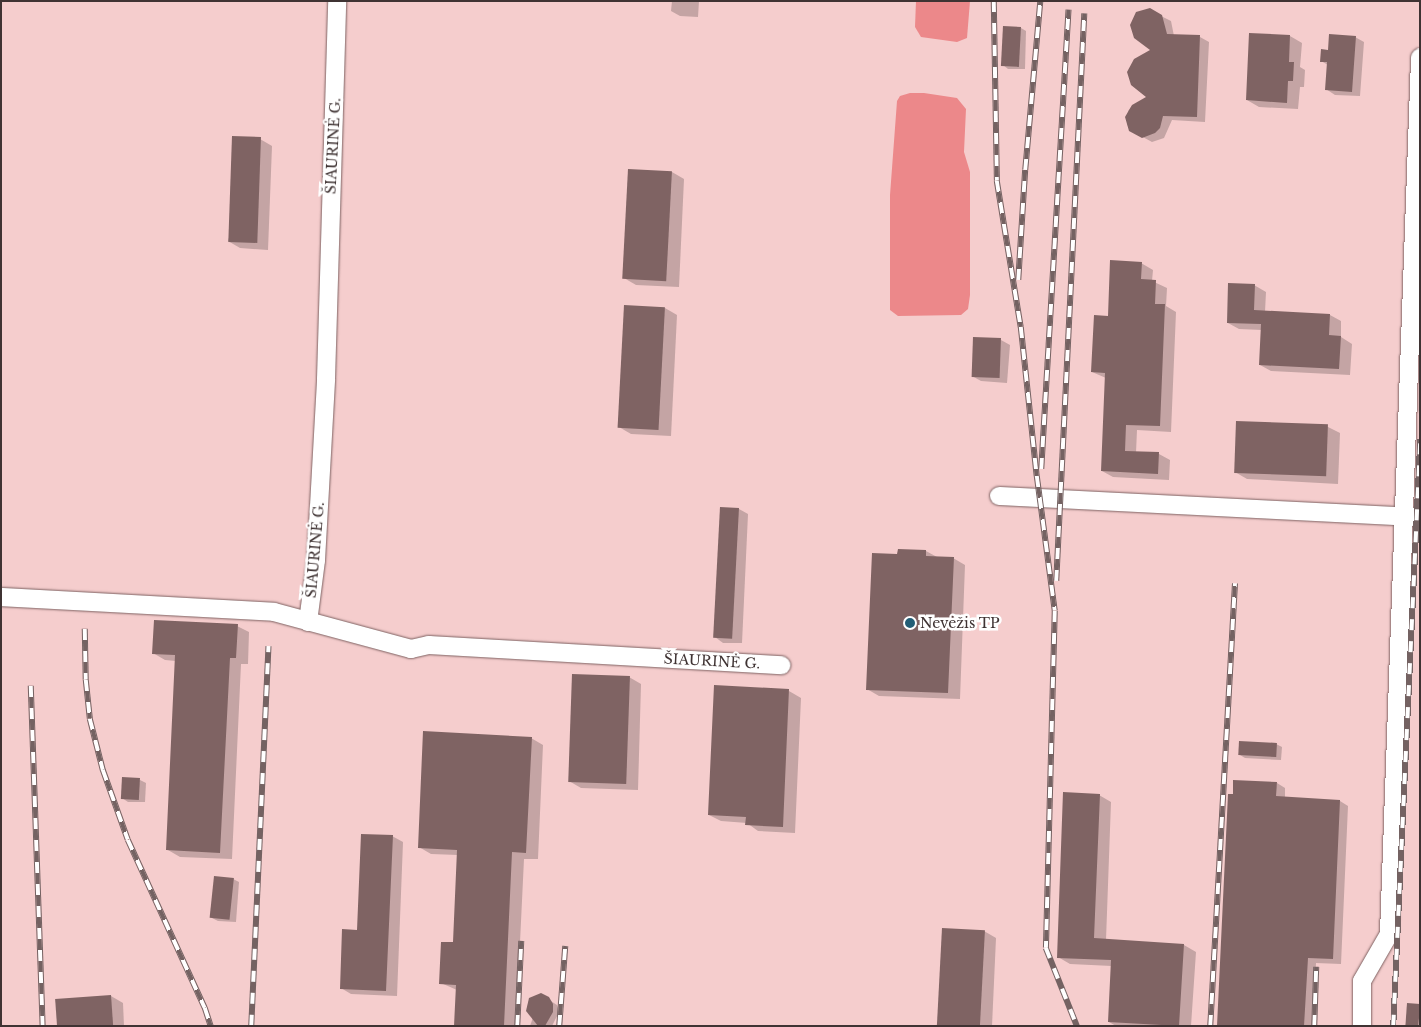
<!DOCTYPE html>
<html>
<head>
<meta charset="utf-8">
<style>
  body { margin:0 }
  #map { position:relative; width:1421px; height:1027px; overflow:hidden; background:#fbdbda; font-family:"Libre Baskerville",serif }
  div>[style] { position:absolute }
  .built>* { inset:0; background:#f5cdcd; transform-origin:0 0 }
  .water>* { inset:0; background:#ec888a }
  .shadow>* { inset:0; background:#0003 }
  .building>* { inset:0; background:#7f6363; transform-origin:0 0 }
  .roads { filter:drop-shadow(0 0 1px #7e6262) drop-shadow(0 0 1px #7e6262) }
  .street>* { height:18px; margin:-9px; padding:0 9px; transform-origin:9px; border-radius:9px; background:#fff }
  .rail>* { height:5.5px; margin-top:-2.75px; transform-origin:0; background:repeating-linear-gradient(90deg,#fff 0 11px,#746262 0 22px); box-sizing:border-box; border-block:1px solid #746262 }
  .dots>* { width:14px; height:14px; translate:-50% -50%; box-sizing:border-box; border:2px solid #fff; border-radius:50% }
  span { translate:-50% -50%; white-space:nowrap; text-align:center; line-height:1.15; -webkit-text-stroke:5px #fff; paint-order:stroke }
  .street-label { font-size:14px; color:#3f3333 }
  .poi-label { font-size:14px; color:#3f3333 }
  .left { translate:0 -50%; text-align:left }
  .frame { position:absolute; inset:0; border:2px solid #3f3333; pointer-events:none }
</style>
</head>
<body>
<div id="map">
  <div class="built">
    <div style="left:1px;top:1px;width:1419px;height:1025px"></div>
  </div>
  <div class="water">
    <div style="clip-path:polygon(916px 1px,970px 1px,967px 38px,957px 42px,921px 37px,915px 27px)"></div>
    <div style="clip-path:polygon(910px 93px,924px 93px,957px 98px,966px 109px,964px 152px,970px 172px,970px 295px,968px 309px,961px 315px,898px 316px,890px 310px,890px 195px,897px 101px,900px 96px)"></div>
  </div>
  <div class="shadow">
    <div style="clip-path:polygon(672px 1px,699px 1px,698px 17px,680px 16px,671px 11px)"></div>
    <div style="clip-path:polygon(1161px 16px,1171px 21px,1174px 36px,1200px 37px,1209px 42px,1205px 122px,1172px 120px,1164px 138px,1152px 142px,1130px 130px,1127px 124px,1128px 111px,1132px 106px,1149px 97px,1129px 72px,1135px 60px,1152px 51px)"></div>
    <div style="clip-path:polygon(1021px 28px,1026px 31px,1025px 69px,1008px 69px,1003px 65px)"></div>
    <div style="clip-path:polygon(1290px 36px,1302px 43px,1300px 67px,1305px 70px,1304px 87px,1300px 87px,1298px 109px,1259px 107px,1247px 100px)"></div>
    <div style="clip-path:polygon(1355px 37px,1364px 42px,1360px 96px,1335px 95px,1326px 89px,1328px 65px,1321px 61px,1329px 51px)"></div>
    <div style="clip-path:polygon(260px 139px,272px 146px,268px 250px,240px 248px,228px 241px)"></div>
    <div style="clip-path:polygon(629px 170px,672px 172px,684px 179px,679px 287px,636px 285px,624px 278px)"></div>
    <div style="clip-path:polygon(1141px 263px,1153px 270px,1152px 281px,1167px 288px,1166px 306px,1176px 312px,1171px 432px,1137px 430px,1136px 453px,1159px 454px,1170px 460px,1169px 480px,1113px 477px,1102px 471px,1106px 378px,1092px 372px,1109px 317px)"></div>
    <div style="clip-path:polygon(1254px 285px,1266px 292px,1265px 312px,1330px 315px,1341px 321px,1341px 337px,1352px 344px,1350px 375px,1271px 371px,1260px 365px,1262px 330px,1239px 329px,1228px 323px)"></div>
    <div style="clip-path:polygon(665px 308px,677px 315px,671px 436px,631px 434px,619px 427px)"></div>
    <div style="clip-path:polygon(1001px 340px,1010px 345px,1007px 383px,981px 381px,972px 376px)"></div>
    <div style="clip-path:polygon(1237px 422px,1328px 427px,1340px 433px,1338px 484px,1247px 479px,1235px 472px)"></div>
    <div style="clip-path:polygon(721px 508px,739px 509px,748px 514px,742px 643px,723px 643px,715px 637px)"></div>
    <div style="clip-path:polygon(926px 551px,937px 557px,953px 558px,965px 565px,960px 699px,879px 696px,867px 689px)"></div>
    <div style="clip-path:polygon(237px 626px,249px 632px,248px 664px,241px 664px,232px 859px,180px 857px,168px 850px,176px 661px,165px 660px,153px 653px)"></div>
    <div style="clip-path:polygon(629px 677px,641px 684px,638px 790px,581px 788px,569px 781px)"></div>
    <div style="clip-path:polygon(789px 691px,801px 698px,795px 833px,758px 831px,747px 823px,721px 821px,709px 815px)"></div>
    <div style="clip-path:polygon(531px 738px,543px 745px,538px 859px,524px 859px,516px 1026px,455px 1026px,457px 990px,441px 983px,454px 944px,458px 855px,431px 854px,419px 847px)"></div>
    <div style="clip-path:polygon(1276px 744px,1282px 747px,1281px 760px,1245px 758px,1240px 755px)"></div>
    <div style="clip-path:polygon(140px 780px,146px 783px,145px 802px,128px 802px,122px 798px)"></div>
    <div style="clip-path:polygon(1277px 783px,1285px 788px,1285px 798px,1340px 801px,1348px 806px,1341px 964px,1316px 963px,1313px 1026px,1218px 1026px)"></div>
    <div style="clip-path:polygon(1099px 795px,1111px 802px,1106px 940px,1184px 945px,1196px 952px,1191px 1026px,1116px 1026px,1109px 1022px,1112px 966px,1070px 964px,1058px 957px)"></div>
    <div style="clip-path:polygon(392px 836px,403px 842px,397px 996px,351px 994px,341px 988px,358px 931px)"></div>
    <div style="clip-path:polygon(233px 879px,239px 882px,236px 922px,218px 921px,212px 918px)"></div>
    <div style="clip-path:polygon(984px 931px,996px 938px,992px 1026px,938px 1026px)"></div>
    <div style="clip-path:polygon(541px 995px,557px 1005px,559px 1012px,552px 1026px,530px 1026px)"></div>
    <div style="clip-path:polygon(111px 996px,123px 1003px,124px 1026px,57px 1026px)"></div>
  </div>
  <div class="building">
    <div style="clip-path:polygon(1150px 8px,1162px 15px,1167px 34px,1200px 35px,1197px 117px,1163px 116px,1160px 128px,1155px 133px,1142px 138px,1129px 131px,1125px 117px,1132px 105px,1146px 97px,1131px 85px,1127px 72px,1134px 59px,1150px 50px,1134px 38px,1130px 25px,1136px 12px)"></div>
    <div style="left:1003px;top:26px;width:18px;height:40px;rotate:3deg"></div>
    <div style="clip-path:polygon(1249px 33px,1290px 35px,1289px 62px,1294px 62px,1293px 81px,1288px 81px,1287px 103px,1246px 100px)"></div>
    <div style="clip-path:polygon(1329px 34px,1356px 36px,1352px 92px,1325px 90px,1327px 62px,1320px 62px,1321px 49px,1328px 50px)"></div>
    <div style="left:232px;top:136px;width:29px;height:106px;rotate:2deg"></div>
    <div style="left:628px;top:169px;width:44px;height:110px;rotate:3deg"></div>
    <div style="clip-path:polygon(1110px 260px,1142px 262px,1141px 279px,1156px 280px,1155px 304px,1165px 304px,1160px 426px,1126px 425px,1125px 451px,1159px 452px,1158px 474px,1101px 471px,1105px 373px,1091px 372px,1094px 315px,1108px 316px)"></div>
    <div style="clip-path:polygon(1228px 283px,1255px 284px,1254px 310px,1330px 314px,1329px 335px,1341px 336px,1339px 369px,1259px 365px,1261px 324px,1227px 323px)"></div>
    <div style="left:624px;top:305px;width:41px;height:123px;rotate:3deg"></div>
    <div style="left:973px;top:337px;width:28px;height:40px;rotate:2deg"></div>
    <div style="left:1236px;top:421px;width:92px;height:52px;rotate:2deg"></div>
    <div style="left:720px;top:507px;width:19px;height:131px;rotate:3deg"></div>
    <div style="clip-path:polygon(898px 549px,926px 550px,926px 556px,954px 557px,948px 693px,866px 690px,872px 553px,897px 554px)"></div>
    <div style="clip-path:polygon(154px 620px,238px 624px,236px 658px,230px 658px,220px 853px,166px 850px,175px 655px,152px 654px)"></div>
    <div style="left:572px;top:674px;width:58px;height:108px;rotate:2deg"></div>
    <div style="clip-path:polygon(714px 685px,789px 689px,783px 827px,745px 825px,746px 817px,708px 815px)"></div>
    <div style="clip-path:polygon(423px 731px,532px 737px,526px 853px,512px 852px,504px 1026px,454px 1026px,456px 985px,439px 984px,441px 942px,453px 942px,457px 850px,418px 848px)"></div>
    <div style="left:1239px;top:741px;width:38px;height:14px;rotate:3deg"></div>
    <div style="left:122px;top:777px;width:18px;height:22px;rotate:3deg"></div>
    <div style="clip-path:polygon(1233px 780px,1277px 782px,1276px 796px,1340px 800px,1333px 959px,1308px 958px,1304px 1026px,1217px 1026px,1228px 794px,1233px 794px)"></div>
    <div style="clip-path:polygon(1063px 792px,1100px 794px,1094px 938px,1184px 944px,1179px 1026px,1108px 1022px,1111px 960px,1057px 958px)"></div>
    <div style="clip-path:polygon(361px 834px,393px 835px,386px 991px,340px 989px,342px 929px,357px 930px)"></div>
    <div style="left:214px;top:876px;width:20px;height:42px;rotate:6deg"></div>
    <div style="left:942px;top:928px;width:43px;height:98px;rotate:3deg"></div>
    <div style="clip-path:polygon(541px 993px,549px 997px,553px 1004px,553px 1012px,545px 1026px,538px 1026px,526px 1011px,529px 998px)"></div>
    <div style="left:111px;top:995px;width:31px;height:56px;rotate:86deg"></div>
    <div style="left:1407px;top:1003px;width:13px;height:23px;rotate:4deg"></div>
  </div>
  <div class="roads">
    <div class="street">
      <div style="left:999px;top:496px;width:422px;rotate:2.9deg"></div>
      <div style="left:1px;top:597px;width:273px;rotate:3.1deg"></div>
      <div style="left:274px;top:612px;width:142px;rotate:15.1deg"></div>
      <div style="left:411px;top:649px;width:18px;rotate:-13deg"></div>
      <div style="left:429px;top:645px;width:353px;rotate:3.3deg"></div>
      <div style="left:308px;top:622px;width:63px;rotate:-82.6deg"></div>
      <div style="left:316px;top:560px;width:181px;rotate:-86.8deg"></div>
      <div style="left:326px;top:379px;width:378px;rotate:-88.3deg"></div>
      <div style="left:1362px;top:1026px;width:45px;rotate:-90deg"></div>
      <div style="left:1362px;top:981px;width:54px;rotate:-60.1deg"></div>
      <div style="left:1389px;top:934px;width:877px;rotate:-87.97deg"></div>
    </div>
  </div>
  <div class="rail">
    <div style="left:994px;top:1px;width:180px;rotate:89deg"></div>
    <div style="left:997px;top:181px;width:148px;rotate:80.7deg"></div>
    <div style="left:1021px;top:327px;width:150px;rotate:83.9deg"></div>
    <div style="left:1037px;top:476px;width:136px;rotate:82.4deg"></div>
    <div style="left:1055px;top:611px;width:337px;rotate:91.5deg"></div>
    <div style="left:1046px;top:948px;width:84px;rotate:68.3deg"></div>
    <div style="left:1018px;top:280px;width:110px;rotate:-86.4deg"></div>
    <div style="left:1025px;top:170px;width:170px;rotate:-84.9deg"></div>
    <div style="left:1041px;top:469px;width:460px;rotate:-86.6deg"></div>
    <div style="left:1056px;top:581px;width:568px;rotate:-87.17deg"></div>
    <div style="left:85px;top:629px;width:51px;rotate:88.9deg"></div>
    <div style="left:86px;top:680px;width:39px;rotate:84deg"></div>
    <div style="left:90px;top:719px;width:53px;rotate:75.7deg"></div>
    <div style="left:103px;top:770px;width:74px;rotate:70.3deg"></div>
    <div style="left:128px;top:840px;width:185px;rotate:65.4deg"></div>
    <div style="left:205px;top:1008px;width:19px;rotate:72deg"></div>
    <div style="left:31px;top:686px;width:340px;rotate:88deg"></div>
    <div style="left:251px;top:1026px;width:380px;rotate:-87.4deg"></div>
    <div style="left:517px;top:1026px;width:85px;rotate:-87.3deg"></div>
    <div style="left:559px;top:1026px;width:80px;rotate:-85.7deg"></div>
    <div style="left:1210px;top:1026px;width:443px;rotate:-86.8deg"></div>
    <div style="left:1314px;top:1026px;width:59px;rotate:-88.1deg"></div>
    <div style="left:1393px;top:1026px;width:587px;rotate:-87.36deg"></div>
  </div>
  <div class="dots">
    <div style="left:910px;top:623px;background:#235e76"></div>
  </div>
  <div class="street-label">
    <span style="left:333px;top:146px;rotate:-87deg">ŠIAURINĖ G.</span>
    <span style="left:315px;top:550px;rotate:-85deg">ŠIAURINĖ G.</span>
    <span style="left:712px;top:661px;rotate:3deg">ŠIAURINĖ G.</span>
  </div>
  <div class="poi-label">
    <span class="left" style="left:920px;top:623px">Nevėžis TP</span>
  </div>
  <div class="frame"></div>
</div>
</body>
</html>
